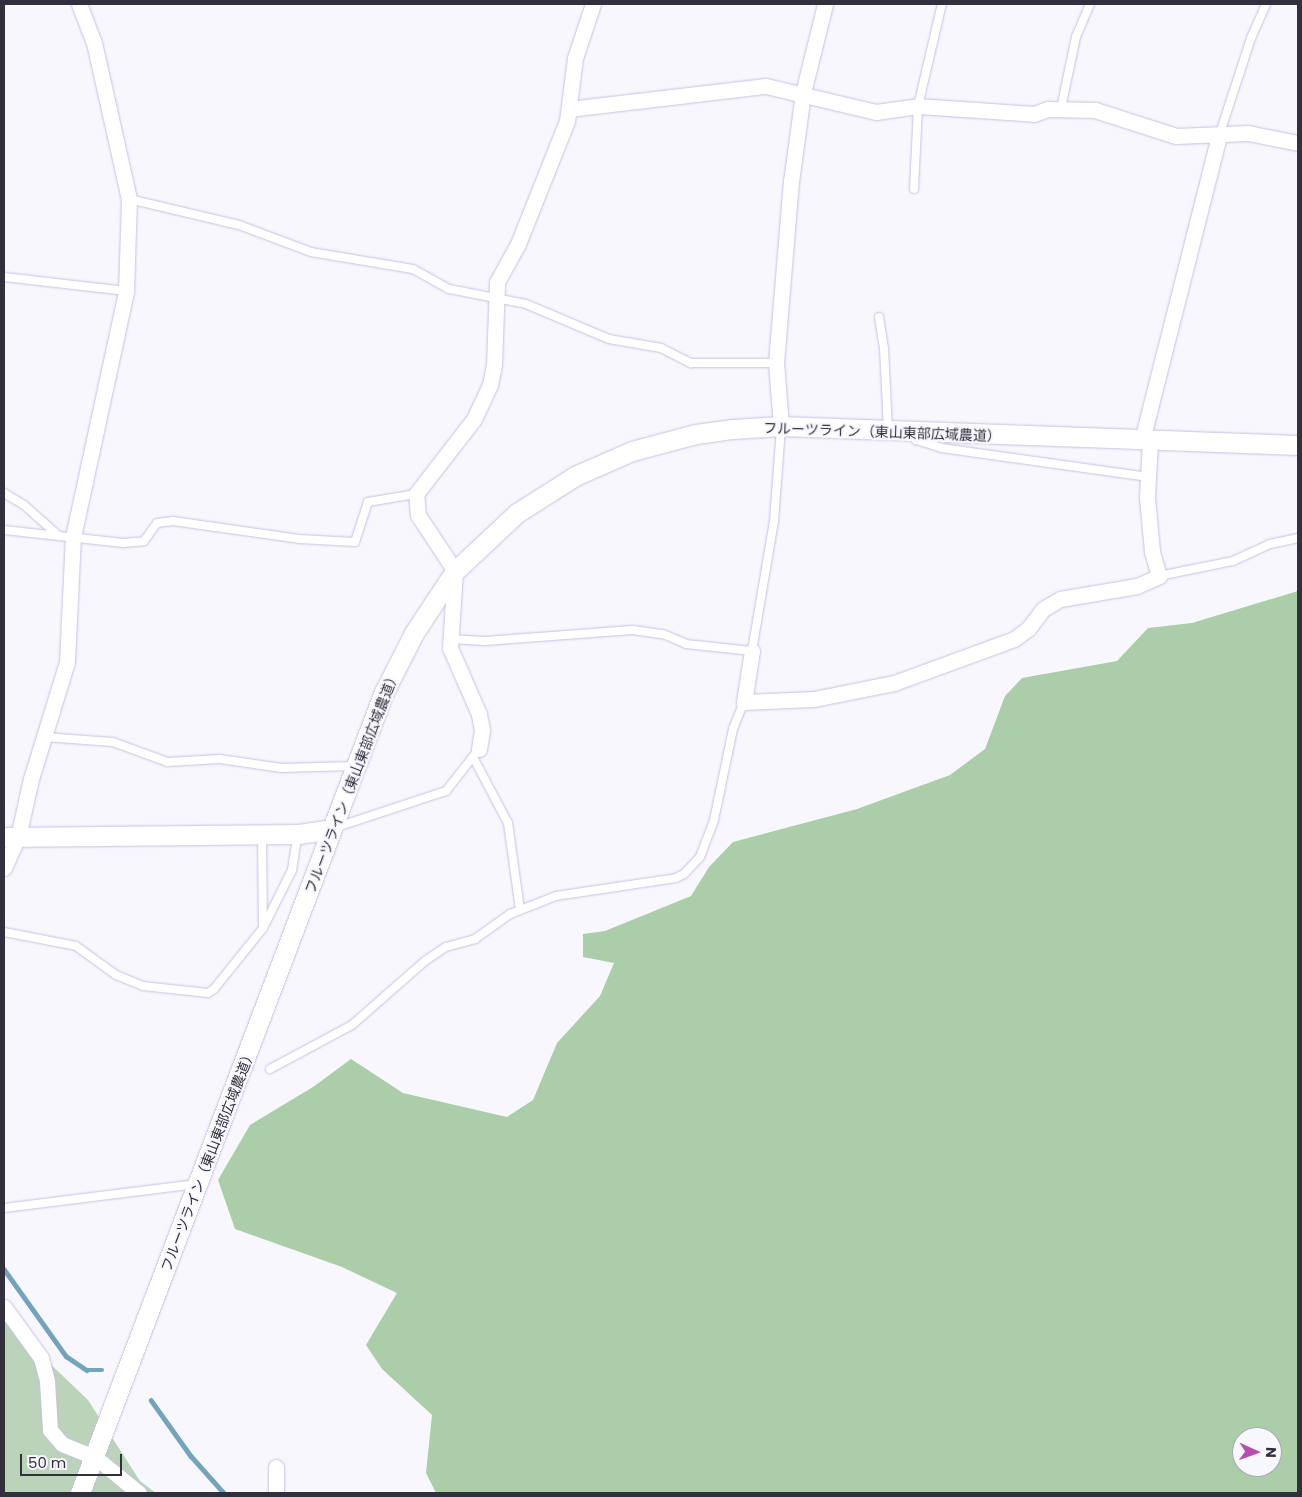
<!DOCTYPE html>
<html>
<head>
<meta charset="utf-8">
<style>
  body { margin:0 }
  #map { position:relative; width:1302px; height:1497px; overflow:hidden; background:#f8f7fe; font-family:Poppins,"Noto Sans JP",sans-serif }
  div>[style] { position:absolute }
  .green>* { inset:0; background:#bbd4b9 }
  .forest>* { inset:0; background:#abcea9 }
  .stream>* { height:4.5px; margin:-2.25px; padding:0 2.25px; transform-origin:2.25px; border-radius:2.25px; background:#73a4bc }
  .roads { filter:drop-shadow(0 0 1px #c6c1e3) drop-shadow(0 0 1px #c6c1e3) }
  .service>* { height:8px; margin:-4px; padding:0 4px; transform-origin:4px; border-radius:4px; background:#fff }
  .minor>* { height:15px; margin:-7.5px; padding:0 7.5px; transform-origin:7.5px; border-radius:7.5px; background:#fff }
  .tertiary>* { height:19px; margin:-9.5px; padding:0 9.5px; transform-origin:9.5px; border-radius:9.5px; background:#fff }
  span { translate:-50% -50%; white-space:nowrap; text-align:center; line-height:1.15; -webkit-text-stroke:4.5px #f8f7fe; paint-order:stroke }
  .street-label { font-size:14px; color:#32303d }
  .frame { position:absolute; inset:0; border:5px solid #32303d; pointer-events:none }
  .north { position:absolute; left:1232px; top:1427px; width:50px; height:50px; box-sizing:border-box; background:#f8f7fe; border:1px solid #a9a7b1; border-radius:50%; rotate:92deg; font-size:14px; font-weight:700; line-height:20px; text-align:center; color:#32303d }
  .north::after { content:''; display:block; margin:auto; width:18px; height:22px; background:#b74fb3; clip-path:polygon(50% 0,100% 100%,50% 72%,0 100%) }
  .scale { position:absolute; left:20px; top:1454px; width:102px; height:22px; box-sizing:border-box; border:2px solid #32303d; border-top:0; padding-left:6px; font-size:15px; line-height:18px; white-space:nowrap; color:#32303d; -webkit-text-stroke:4px #f8f7fe; paint-order:stroke }
</style>
</head>
<body>
<div id="map">
  <div class="green">
    <div style="clip-path:polygon(4px 1299px,44px 1358px,88px 1400px,140px 1481px,156px 1493px,4px 1493px)"></div>
  </div>
  <div class="forest">
    <div style="clip-path:polygon(evenodd,1298px 591px,1298px 1493px,436px 1493px,426px 1473px,432px 1415px,382px 1369px,366px 1345px,397px 1293px,342px 1267px,235px 1229px,218px 1180px,250px 1125px,313px 1087px,351px 1059px,403px 1093px,507px 1117px,533px 1100px,557px 1043px,600px 996px,614px 963px,583px 957px,583px 934px,605px 931px,691px 896px,709px 867px,733px 842px,857px 809px,950px 775px,985px 749px,1005px 696px,1022px 678px,1117px 661px,1148px 628px,1192px 623px,1298px 591px,1242px 1437px,1272px 1437px,1272px 1467px,1242px 1467px,1242px 1437px)"></div>
  </div>
  <div class="stream">
    <div style="left:4px;top:1269px;width:107px;rotate:54.5deg"></div>
    <div style="left:66px;top:1356px;width:25px;rotate:34deg"></div>
    <div style="left:87px;top:1370px;width:15px"></div>
    <div style="left:151px;top:1400px;width:69px;rotate:54.5deg"></div>
    <div style="left:191px;top:1456px;width:50px;rotate:48.3deg"></div>
  </div>
  <div class="roads">
    <div class="service">
      <div style="left:1061px;top:108px;width:73px;rotate:-78.1deg"></div>
      <div style="left:1076px;top:37px;width:36px;rotate:-67deg"></div>
      <div style="left:1220px;top:133px;width:100px;rotate:-71.9deg"></div>
      <div style="left:1251px;top:38px;width:37px;rotate:-66deg"></div>
      <div style="left:914px;top:189px;width:83px;rotate:-87.2deg"></div>
      <div style="left:918px;top:106px;width:105px;rotate:-76.8deg"></div>
      <div style="left:129px;top:199px;width:113px;rotate:13.3deg"></div>
      <div style="left:239px;top:225px;width:77px;rotate:20.6deg"></div>
      <div style="left:311px;top:252px;width:103px;rotate:9.5deg"></div>
      <div style="left:413px;top:269px;width:41px;rotate:29.1deg"></div>
      <div style="left:449px;top:289px;width:78px;rotate:11deg"></div>
      <div style="left:526px;top:304px;width:90px;rotate:22.9deg"></div>
      <div style="left:609px;top:339px;width:53px;rotate:9.8deg"></div>
      <div style="left:661px;top:348px;width:34px;rotate:27deg"></div>
      <div style="left:691px;top:363px;width:85px"></div>
      <div style="left:4px;top:277px;width:123px;rotate:6.5deg"></div>
      <div style="left:879px;top:317px;width:31px;rotate:81deg"></div>
      <div style="left:884px;top:348px;width:81px;rotate:87.2deg"></div>
      <div style="left:913px;top:433px;width:8px;rotate:67deg"></div>
      <div style="left:916px;top:440px;width:27px;rotate:17deg"></div>
      <div style="left:942px;top:448px;width:208px;rotate:8deg"></div>
      <div style="left:4px;top:493px;width:23px;rotate:31deg"></div>
      <div style="left:24px;top:505px;width:47px;rotate:41.5deg"></div>
      <div style="left:4px;top:530px;width:120px;rotate:6.2deg"></div>
      <div style="left:123px;top:543px;width:21px;rotate:-5deg"></div>
      <div style="left:144px;top:541px;width:22px;rotate:-54deg"></div>
      <div style="left:157px;top:523px;width:16px;rotate:-7deg"></div>
      <div style="left:173px;top:521px;width:127px;rotate:8.1deg"></div>
      <div style="left:299px;top:539px;width:56px;rotate:3.1deg"></div>
      <div style="left:355px;top:542px;width:42px;rotate:-72deg"></div>
      <div style="left:368px;top:502px;width:49px;rotate:-9.5deg"></div>
      <div style="left:1159px;top:576px;width:76px;rotate:-11.5deg"></div>
      <div style="left:1233px;top:561px;width:41px;rotate:-24.7deg"></div>
      <div style="left:1270px;top:544px;width:29px;rotate:-12deg"></div>
      <div style="left:449px;top:639px;width:36px;rotate:3deg"></div>
      <div style="left:485px;top:641px;width:148px;rotate:-4.3deg"></div>
      <div style="left:633px;top:630px;width:30px;rotate:8deg"></div>
      <div style="left:663px;top:634px;width:25px;rotate:23deg"></div>
      <div style="left:686px;top:644px;width:66px;rotate:6.1deg"></div>
      <div style="left:752px;top:651px;width:132px;rotate:-80.4deg"></div>
      <div style="left:774px;top:521px;width:94px;rotate:-85.7deg"></div>
      <div style="left:43px;top:737px;width:70px;rotate:4.1deg"></div>
      <div style="left:113px;top:742px;width:58px;rotate:20.3deg"></div>
      <div style="left:167px;top:762px;width:53px;rotate:-3.2deg"></div>
      <div style="left:220px;top:759px;width:62px;rotate:8.4deg"></div>
      <div style="left:281px;top:768px;width:73px;rotate:-1.6deg"></div>
      <div style="left:473px;top:757px;width:75px;rotate:62.1deg"></div>
      <div style="left:508px;top:823px;width:88px;rotate:82.1deg"></div>
      <div style="left:334px;top:828px;width:118px;rotate:-18.3deg"></div>
      <div style="left:446px;top:791px;width:53px;rotate:-51.8deg"></div>
      <div style="left:262px;top:836px;width:91px;rotate:89.4deg"></div>
      <div style="left:4px;top:932px;width:73px;rotate:11deg"></div>
      <div style="left:76px;top:946px;width:49px;rotate:35.9deg"></div>
      <div style="left:116px;top:975px;width:29px;rotate:22deg"></div>
      <div style="left:143px;top:986px;width:65px;rotate:6.1deg"></div>
      <div style="left:208px;top:993px;width:7px;rotate:-34deg"></div>
      <div style="left:214px;top:989px;width:78px;rotate:-51.2deg"></div>
      <div style="left:263px;top:928px;width:65px;rotate:-63.4deg"></div>
      <div style="left:292px;top:870px;width:36px;rotate:-81deg"></div>
      <div style="left:270px;top:1069px;width:93px;rotate:-28.2deg"></div>
      <div style="left:352px;top:1025px;width:97px;rotate:-41.2deg"></div>
      <div style="left:425px;top:961px;width:25px;rotate:-34deg"></div>
      <div style="left:446px;top:947px;width:30px;rotate:-15deg"></div>
      <div style="left:475px;top:939px;width:43px;rotate:-35.5deg"></div>
      <div style="left:510px;top:914px;width:49px;rotate:-21.4deg"></div>
      <div style="left:556px;top:896px;width:121px;rotate:-8.5deg"></div>
      <div style="left:676px;top:878px;width:9px;rotate:-27deg"></div>
      <div style="left:684px;top:874px;width:23px;rotate:-47deg"></div>
      <div style="left:700px;top:857px;width:40px;rotate:-69deg"></div>
      <div style="left:714px;top:820px;width:93px;rotate:-78.2deg"></div>
      <div style="left:733px;top:729px;width:29px;rotate:-68deg"></div>
      <div style="left:4px;top:1208px;width:194px;rotate:-7.1deg"></div>
    </div>
    <div class="minor">
      <div style="left:569px;top:109px;width:198px;rotate:-6.7deg"></div>
      <div style="left:766px;top:86px;width:113px;rotate:13.3deg"></div>
      <div style="left:876px;top:112px;width:42px;rotate:-8.1deg"></div>
      <div style="left:918px;top:106px;width:116px;rotate:3.9deg"></div>
      <div style="left:1034px;top:114px;width:15px;rotate:-20deg"></div>
      <div style="left:1048px;top:109px;width:47px;rotate:1.2deg"></div>
      <div style="left:1095px;top:110px;width:85px;rotate:17.8deg"></div>
      <div style="left:1176px;top:136px;width:72px;rotate:-2.4deg"></div>
      <div style="left:1248px;top:133px;width:51px;rotate:11.3deg"></div>
      <div style="left:781px;top:426px;width:63px;rotate:-94.5deg"></div>
      <div style="left:776px;top:363px;width:182px;rotate:-85.3deg"></div>
      <div style="left:791px;top:182px;width:90px;rotate:-82.3deg"></div>
      <div style="left:803px;top:93px;width:92px;rotate:-76.1deg"></div>
      <div style="left:1142px;top:440px;width:314px;rotate:-75.8deg"></div>
      <div style="left:752px;top:651px;width:52px;rotate:98.9deg"></div>
      <div style="left:744px;top:702px;width:70px;rotate:-2.5deg"></div>
      <div style="left:814px;top:699px;width:82px;rotate:-11.3deg"></div>
      <div style="left:894px;top:683px;width:128px;rotate:-20.1deg"></div>
      <div style="left:1014px;top:639px;width:17px;rotate:-36deg"></div>
      <div style="left:1028px;top:629px;width:25px;rotate:-53deg"></div>
      <div style="left:1043px;top:609px;width:20px;rotate:-30deg"></div>
      <div style="left:1060px;top:599px;width:78px;rotate:-9.6deg"></div>
      <div style="left:1137px;top:586px;width:24px;rotate:-24deg"></div>
      <div style="left:1159px;top:576px;width:26px;rotate:-106deg"></div>
      <div style="left:1152px;top:551px;width:54px;rotate:-95.3deg"></div>
      <div style="left:1147px;top:497px;width:56px;rotate:-86.9deg"></div>
      <div style="left:479px;top:749px;width:19px;rotate:-81deg"></div>
      <div style="left:482px;top:730px;width:16px;rotate:-101deg"></div>
      <div style="left:479px;top:714px;width:72px;rotate:-113.7deg"></div>
      <div style="left:450px;top:648px;width:77px;rotate:-86.3deg"></div>
      <div style="left:455px;top:571px;width:67px;rotate:-123.5deg"></div>
      <div style="left:418px;top:515px;width:21px;rotate:-95deg"></div>
      <div style="left:416px;top:494px;width:95px;rotate:-52.3deg"></div>
      <div style="left:474px;top:419px;width:38px;rotate:-65deg"></div>
      <div style="left:490px;top:385px;width:20px;rotate:-79deg"></div>
      <div style="left:494px;top:365px;width:83px;rotate:-87.9deg"></div>
      <div style="left:497px;top:282px;width:43px;rotate:-61.1deg"></div>
      <div style="left:518px;top:244px;width:132px;rotate:-68.3deg"></div>
      <div style="left:567px;top:121px;width:64px;rotate:-82.8deg"></div>
      <div style="left:575px;top:58px;width:57px;rotate:-71.6deg"></div>
      <div style="left:4px;top:868px;width:34px;rotate:-66deg"></div>
      <div style="left:18px;top:837px;width:59px;rotate:-77.4deg"></div>
      <div style="left:31px;top:779px;width:122px;rotate:-72.9deg"></div>
      <div style="left:67px;top:662px;width:125px;rotate:-87.3deg"></div>
      <div style="left:73px;top:537px;width:252px;rotate:-77.8deg"></div>
      <div style="left:126px;top:291px;width:92px;rotate:-88.1deg"></div>
      <div style="left:129px;top:199px;width:160px;rotate:-102.6deg"></div>
      <div style="left:94px;top:43px;width:42px;rotate:-111deg"></div>
      <div style="left:4px;top:1307px;width:63px;rotate:54deg"></div>
      <div style="left:41px;top:1358px;width:24px;rotate:75deg"></div>
      <div style="left:47px;top:1381px;width:49px;rotate:86.5deg"></div>
      <div style="left:50px;top:1430px;width:18px;rotate:49deg"></div>
      <div style="left:62px;top:1444px;width:35px;rotate:22deg"></div>
      <div style="left:95px;top:1457px;width:57px;rotate:39.3deg"></div>
      <div style="left:276px;top:1493px;width:26px;rotate:-90deg"></div>
    </div>
    <div class="tertiary">
      <div style="left:4px;top:837px;width:294px;rotate:-0.6deg"></div>
      <div style="left:298px;top:834px;width:34px;rotate:-8deg"></div>
      <div style="left:80px;top:1493px;width:857px;rotate:-69.22deg"></div>
      <div style="left:384px;top:692px;width:66px;rotate:-63deg"></div>
      <div style="left:414px;top:633px;width:74px;rotate:-56.5deg"></div>
      <div style="left:455px;top:571px;width:85px;rotate:-43.1deg"></div>
      <div style="left:517px;top:513px;width:69px;rotate:-32.5deg"></div>
      <div style="left:575px;top:476px;width:62px;rotate:-23.7deg"></div>
      <div style="left:632px;top:451px;width:66px;rotate:-14.9deg"></div>
      <div style="left:696px;top:434px;width:37px;rotate:-8deg"></div>
      <div style="left:733px;top:429px;width:48px;rotate:-3.6deg"></div>
      <div style="left:781px;top:426px;width:517px;rotate:2.1deg"></div>
    </div>
  </div>
  <div class="street-label">
    <span style="left:882px;top:432px;rotate:2deg">フルーツライン（東山東部広域農道）</span>
    <span style="left:352px;top:782px;rotate:-69deg">フルーツライン（東山東部広域農道）</span>
    <span style="left:208px;top:1160px;rotate:-69deg">フルーツライン（東山東部広域農道）</span>
  </div>
  <div class="frame"></div>
  <div class="north">N</div>
  <div class="scale">50 m</div>
</div>
</body>
</html>
